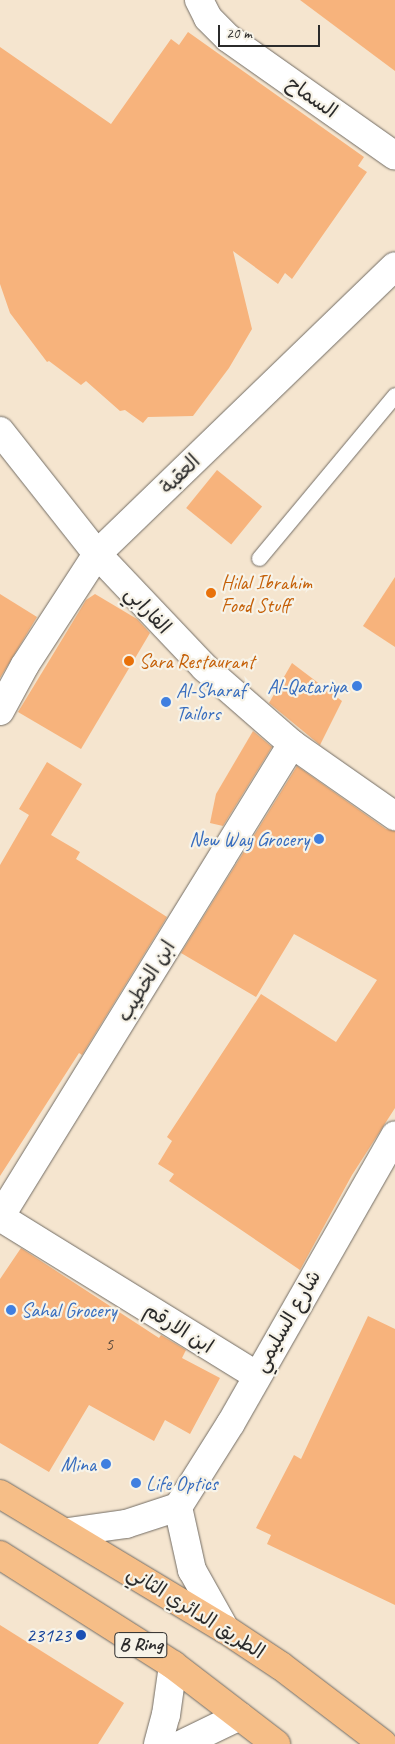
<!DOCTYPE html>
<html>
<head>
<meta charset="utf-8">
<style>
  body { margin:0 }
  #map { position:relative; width:395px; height:1744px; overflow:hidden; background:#f5e5cf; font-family:Caveat,"Playpen Sans Arabic",sans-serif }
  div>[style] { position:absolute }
  .building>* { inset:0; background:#f7b37c; transform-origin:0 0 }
  .roads { filter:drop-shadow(0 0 1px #726c64) drop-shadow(0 0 1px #726c64) }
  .service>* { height:15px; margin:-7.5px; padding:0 7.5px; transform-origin:7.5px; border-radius:7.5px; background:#fff }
  .minor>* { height:28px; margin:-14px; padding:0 14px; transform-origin:14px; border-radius:14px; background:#fff }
  .primary>* { height:28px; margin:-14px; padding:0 14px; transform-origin:14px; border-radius:14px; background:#f6be87 }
  .dots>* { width:14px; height:14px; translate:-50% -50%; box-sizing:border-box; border:2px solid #f7f3e8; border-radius:50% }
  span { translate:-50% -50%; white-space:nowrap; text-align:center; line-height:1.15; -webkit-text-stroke:4.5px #f7f3e8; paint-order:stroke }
  .number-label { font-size:18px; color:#5e4d3f }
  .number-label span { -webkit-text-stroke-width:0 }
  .shield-label span { padding:1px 4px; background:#f7f3e8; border:1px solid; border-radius:4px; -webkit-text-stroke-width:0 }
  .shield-label { font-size:19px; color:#2b2b2b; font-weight:700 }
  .street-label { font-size:20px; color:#2b2b2b }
  .food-label { font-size:20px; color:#c56008 }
  .left { translate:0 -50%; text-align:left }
  .shop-label { font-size:20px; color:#366cbe }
  .right { translate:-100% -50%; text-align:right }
  .transit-label { font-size:20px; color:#164399 }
  .scale { position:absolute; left:218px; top:25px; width:102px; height:22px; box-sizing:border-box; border:2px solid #2b2b2b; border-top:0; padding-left:6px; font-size:15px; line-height:18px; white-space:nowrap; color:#2b2b2b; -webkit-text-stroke:4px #f7f3e8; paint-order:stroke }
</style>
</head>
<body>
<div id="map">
  <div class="building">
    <div style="clip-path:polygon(300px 0,395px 0,395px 71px)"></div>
    <div style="clip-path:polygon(188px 32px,364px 157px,358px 166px,367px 172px,292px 279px,285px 273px,278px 284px,233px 251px,252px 329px,229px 368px,193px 416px,148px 417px,143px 423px,125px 410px,120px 411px,86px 381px,81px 385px,49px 361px,47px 362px,10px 313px,0 284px,0 47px,111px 124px,171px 39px,179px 45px)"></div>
    <div style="left:217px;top:470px;width:58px;height:49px;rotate:39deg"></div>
    <div style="clip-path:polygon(395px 577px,395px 647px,363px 626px)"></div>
    <div style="clip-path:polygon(0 594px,37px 617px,0 678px)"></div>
    <div style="clip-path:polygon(95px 594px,137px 619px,150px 633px,81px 749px,18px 712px,86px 600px)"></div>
    <div style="clip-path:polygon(292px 663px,342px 701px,320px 745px,269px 703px)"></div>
    <div style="clip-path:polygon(253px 731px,272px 747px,223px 826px,210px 823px,216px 794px)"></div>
    <div style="clip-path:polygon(47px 762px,82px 784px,51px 835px,80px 852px,76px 859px,167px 917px,82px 1055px,79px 1053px,0 1176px,0 865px,29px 815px,19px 809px)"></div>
    <div style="clip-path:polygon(297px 766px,386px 829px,395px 831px,395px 1108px,352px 1175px,300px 1270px,169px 1181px,174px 1174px,158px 1164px,172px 1141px,167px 1137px,261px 994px,336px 1042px,377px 980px,294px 934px,256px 997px,181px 953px)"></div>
    <div style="clip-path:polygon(21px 1248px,159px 1338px,161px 1335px,186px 1350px,182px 1358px,220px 1378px,190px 1434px,165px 1420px,154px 1441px,89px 1405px,49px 1472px,0 1443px,0 1279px)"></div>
    <div style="clip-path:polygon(368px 1316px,395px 1329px,395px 1605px,267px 1544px,271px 1535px,256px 1528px,294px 1455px,301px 1459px)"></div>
    <div style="clip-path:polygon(0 1625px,124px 1703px,98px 1744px,0 1744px)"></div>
  </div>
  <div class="roads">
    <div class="service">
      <div style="left:259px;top:558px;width:212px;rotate:-50.2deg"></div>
    </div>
    <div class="minor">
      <div style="left:199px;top:0;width:20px;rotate:63deg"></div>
      <div style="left:208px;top:18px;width:28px;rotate:45deg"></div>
      <div style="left:228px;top:38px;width:204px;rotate:35.2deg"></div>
      <div style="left:0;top:431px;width:157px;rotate:51.7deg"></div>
      <div style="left:97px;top:554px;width:157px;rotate:46.5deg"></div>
      <div style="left:205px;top:668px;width:116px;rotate:41.1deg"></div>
      <div style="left:292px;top:744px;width:126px;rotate:35deg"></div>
      <div style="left:0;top:711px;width:52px;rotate:-61.5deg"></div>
      <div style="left:25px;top:665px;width:132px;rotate:-57deg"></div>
      <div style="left:97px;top:554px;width:414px;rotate:-44deg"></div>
      <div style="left:0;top:1217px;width:556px;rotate:-58.31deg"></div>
      <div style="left:0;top:1217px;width:301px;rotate:31.7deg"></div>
      <div style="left:178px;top:1507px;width:65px;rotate:77.5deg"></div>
      <div style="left:192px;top:1570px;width:68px;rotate:60.8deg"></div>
      <div style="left:68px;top:1532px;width:59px;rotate:-7.9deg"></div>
      <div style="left:126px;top:1524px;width:55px;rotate:-18.1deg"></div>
      <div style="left:178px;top:1507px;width:99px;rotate:-57.8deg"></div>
      <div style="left:231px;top:1423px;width:331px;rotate:-60.3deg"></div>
      <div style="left:158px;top:1744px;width:30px;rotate:-75deg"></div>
      <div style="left:166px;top:1715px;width:50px;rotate:-82deg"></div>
      <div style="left:182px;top:1744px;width:64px;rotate:-25.8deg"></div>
    </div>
    <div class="primary">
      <div style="left:0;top:1494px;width:262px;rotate:31deg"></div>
      <div style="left:225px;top:1629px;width:67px;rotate:33.5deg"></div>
      <div style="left:281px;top:1666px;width:128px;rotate:37.4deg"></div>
      <div style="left:0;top:1555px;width:205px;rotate:32.4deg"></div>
      <div style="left:173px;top:1665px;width:130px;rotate:37.5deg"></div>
    </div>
  </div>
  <div class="dots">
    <div style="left:211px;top:593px;background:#e8710a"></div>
    <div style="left:129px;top:661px;background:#e8710a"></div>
    <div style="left:357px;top:686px;background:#3f7fe0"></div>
    <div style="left:166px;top:702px;background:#3f7fe0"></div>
    <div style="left:319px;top:839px;background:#3f7fe0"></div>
    <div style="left:11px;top:1310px;background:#3f7fe0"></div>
    <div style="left:106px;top:1464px;background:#3f7fe0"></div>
    <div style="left:136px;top:1483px;background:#3f7fe0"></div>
    <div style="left:81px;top:1635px;background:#1a4fb4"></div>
  </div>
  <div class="number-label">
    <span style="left:109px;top:1344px">5</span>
  </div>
  <div class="shield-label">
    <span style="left:141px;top:1645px">B Ring</span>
  </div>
  <div class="street-label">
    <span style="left:312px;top:97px;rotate:35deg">السماح</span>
    <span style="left:180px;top:474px;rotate:-44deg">العقبة</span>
    <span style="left:148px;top:610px;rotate:47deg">الفارابي</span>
    <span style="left:146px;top:981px;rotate:-58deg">ابن الخطيب</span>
    <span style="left:287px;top:1321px;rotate:-60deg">شارع السليمي</span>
    <span style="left:179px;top:1328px;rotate:32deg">ابن الارقم</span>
    <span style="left:196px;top:1612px;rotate:32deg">الطريق الدائري الثاني</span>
  </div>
  <div class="food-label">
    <span class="left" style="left:221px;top:594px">Hilal Ibrahim<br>Food Stuff</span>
    <span class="left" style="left:139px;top:661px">Sara Restaurant</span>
  </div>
  <div class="shop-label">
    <span class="right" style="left:347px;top:686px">Al-Qatariya</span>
    <span class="left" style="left:176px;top:702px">Al-Sharaf<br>Tailors</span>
    <span class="right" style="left:309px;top:839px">New Way Grocery</span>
    <span class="left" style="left:21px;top:1310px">Sahal Grocery</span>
    <span class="right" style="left:96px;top:1464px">Mina</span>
    <span class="left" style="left:146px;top:1483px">Life Optics</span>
  </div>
  <div class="transit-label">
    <span class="right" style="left:71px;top:1635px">23123</span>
  </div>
  <div class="scale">20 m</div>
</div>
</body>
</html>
